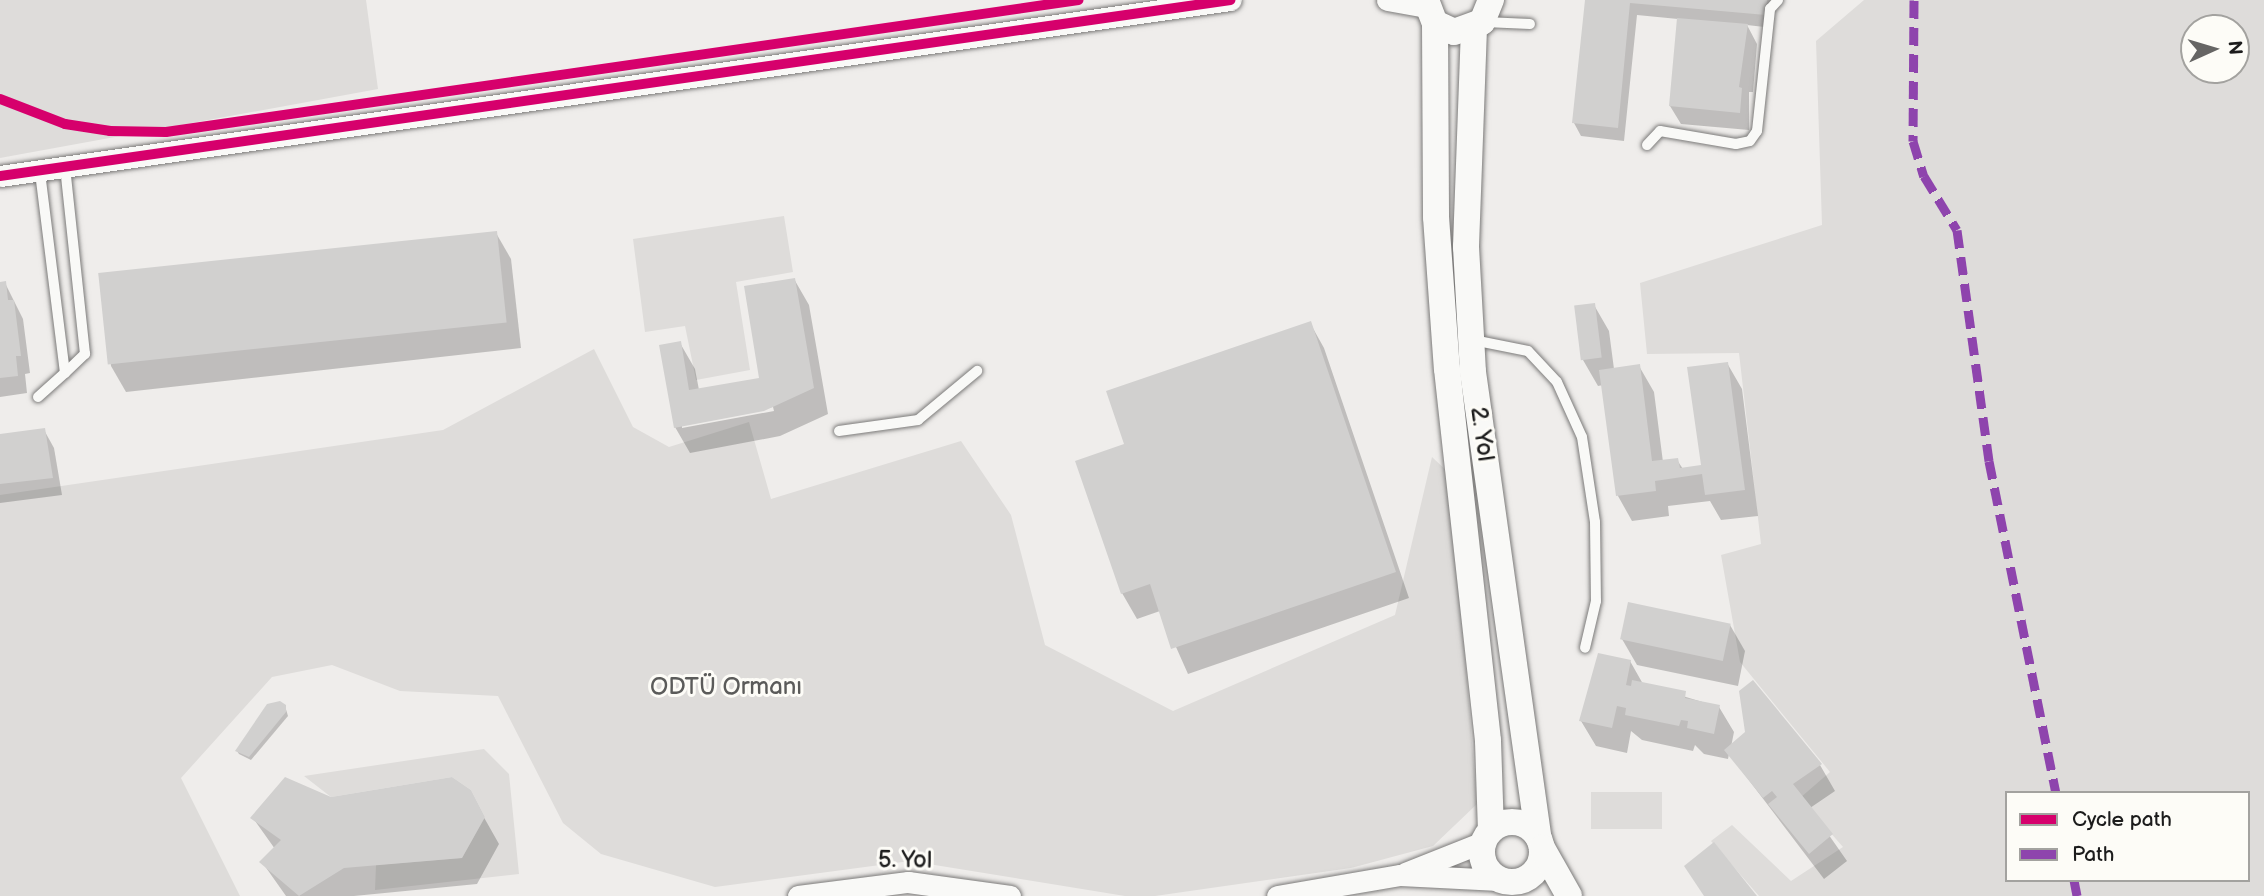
<!DOCTYPE html>
<html>
<head>
<meta charset="utf-8">
<style>
  body { margin:0 }
  #map { position:relative; width:2264px; height:896px; overflow:hidden; background:#efedeb; font-family:"Balsamiq Sans",sans-serif }
  div>[style] { position:absolute }
  .green>* { inset:0; background:#dedcda; transform-origin:0 0 }
  .shadow>* { inset:0; background:#0003 }
  .building>* { inset:0; background:#d1d0cf; transform-origin:0 0 }
  .roads { filter:drop-shadow(0 0 2px #7b7a79) drop-shadow(0 0 2px #7b7a79) }
  .service>* { height:10px; margin:-5px; padding:0 5px; transform-origin:5px; border-radius:5px; background:#f9f9f7 }
  .minor>* { height:21px; margin:-10.5px; padding:0 10.5px; transform-origin:10.5px; border-radius:10.5px; background:#f9f9f7 }
  .tertiary>* { height:26px; margin:-13px; padding:0 13px; transform-origin:13px; border-radius:13px; background:#f9f9f7 }
  .tertiary>.ring { margin:-13px; padding:0; box-sizing:content-box; background:none; border:26px solid #f9f9f7; border-radius:50% }
  .quiet>* { height:9px; margin-top:-4.5px; transform-origin:0; background:repeating-linear-gradient(90deg,#8e44ad 0 18px,transparent 0 27px) }
  .cycleway>* { height:10px; margin:-5px; padding:0 5px; transform-origin:5px; border-radius:5px; background:#d6006c }
  span { translate:-50% -50%; white-space:nowrap; text-align:center; line-height:1.15; -webkit-text-stroke:6px #fdfcf7; paint-order:stroke }
  .street-label { font-size:24px; color:#1c1c1c }
  .park-label { font-size:24px; color:#5b5b5a }
  .legend { position:absolute; left:2005px; top:791px; width:245px; height:91px; box-sizing:border-box; background:#fdfcf7; border:2px solid #a3a29f; margin:0; padding:9px 12px; list-style:none; font-size:21px; color:#1c1c1c }
  .legend li { display:flex; align-items:center; gap:14px; height:35px }
  .legend b { width:35px; border:2px solid #a3a29f }
  .north { position:absolute; left:2180px; top:14px; width:70px; height:70px; box-sizing:border-box; background:#fdfcf7; border:2px solid #a3a29f; border-radius:50%; rotate:86deg; font-size:19px; font-weight:700; line-height:28px; text-align:center; color:#1c1c1c }
  .north::after { content:''; display:block; margin:auto; width:24px; height:32px; background:#666564; clip-path:polygon(50% 0,100% 100%,50% 72%,0 100%) }
</style>
</head>
<body>
<div id="map">
  <div class="green">
    <div style="clip-path:polygon(0 0,366px 0,378px 89px,0 158px)"></div>
    <div style="clip-path:polygon(evenodd,1864px 0,2264px 0,2264px 896px,1759px 896px,1711px 841px,1732px 825px,1791px 881px,1843px 847px,1800px 798px,1830px 772px,1740px 662px,1721px 555px,1761px 544px,1739px 353px,1647px 354px,1640px 283px,1822px 225px,1816px 41px,1864px 0,2194px 28px,2236px 28px,2236px 70px,2194px 70px,2194px 28px,1864px 0,2007px 793px,2248px 793px,2248px 880px,2007px 880px,2007px 793px)"></div>
    <div style="clip-path:polygon(784px 216px,793px 272px,736px 282px,750px 370px,696px 380px,685px 326px,645px 332px,633px 239px)"></div>
    <div style="clip-path:polygon(594px 349px,633px 427px,669px 447px,749px 422px,771px 499px,961px 441px,1011px 515px,1045px 645px,1173px 711px,1395px 615px,1432px 457px,1450px 474px,1477px 804px,1433px 846px,1351px 868px,1155px 896px,1125px 896px,910px 861px,715px 887px,601px 854px,563px 823px,498px 696px,400px 691px,332px 665px,272px 677px,181px 778px,240px 896px,0 896px,0 495px,443px 430px)"></div>
    <div style="clip-path:polygon(484px 749px,509px 774px,519px 874px,375px 890px,376px 865px,462px 858px,485px 817px,471px 790px,452px 777px,331px 797px,304px 776px)"></div>
    <div style="left:1591px;top:792px;width:71px;height:37px"></div>
  </div>
  <div class="shadow">
    <div style="clip-path:polygon(1586px 0,1775px 0,1773px 28px,1747px 25px,1757px 44px,1753px 92px,1749px 92px,1749px 130px,1681px 124px,1670px 106px,1678px 19px,1637px 15px,1624px 141px,1581px 136px,1574px 123px)"></div>
    <div style="clip-path:polygon(496px 233px,511px 259px,521px 348px,126px 392px,111px 366px,101px 277px)"></div>
    <div style="clip-path:polygon(evenodd,794px 279px,809px 305px,828px 414px,780px 436px,690px 453px,675px 427px,680px 343px,695px 369px,699px 390px,761px 379px,794px 279px,773px 407px,774px 411px,682px 428px,682px 424px,773px 407px)"></div>
    <div style="clip-path:polygon(5px 283px,23px 319px,30px 373px,25px 374px,27px 393px,0 397px,0 284px)"></div>
    <div style="clip-path:polygon(1594px 305px,1609px 331px,1614px 369px,1639px 366px,1654px 392px,1663px 462px,1677px 460px,1683px 469px,1702px 467px,1727px 363px,1742px 389px,1758px 516px,1721px 520px,1710px 501px,1668px 506px,1669px 516px,1632px 521px,1618px 496px,1603px 385px,1598px 386px,1583px 360px,1576px 308px)"></div>
    <div style="clip-path:polygon(1310px 323px,1324px 348px,1409px 598px,1188px 674px,1160px 611px,1137px 619px,1122px 593px)"></div>
    <div style="clip-path:polygon(44px 430px,54px 448px,62px 495px,0 503px,0 435px)"></div>
    <div style="clip-path:polygon(1730px 625px,1745px 651px,1738px 686px,1637px 665px,1622px 639px)"></div>
    <div style="clip-path:polygon(1630px 661px,1643px 684px,1719px 707px,1734px 732px,1731px 747px,1747px 733px,1753px 682px,1820px 765px,1835px 791px,1810px 808px,1847px 861px,1824px 879px,1729px 754px,1728px 759px,1704px 754px,1695px 745px,1693px 751px,1642px 740px,1631px 731px,1627px 753px,1596px 746px,1581px 721px)"></div>
    <div style="clip-path:polygon(285px 706px,288px 716px,251px 760px,239px 754px,237px 751px)"></div>
    <div style="clip-path:polygon(469px 791px,499px 844px,477px 884px,354px 896px,286px 896px,262px 862px,275px 849px,253px 818px,330px 799px)"></div>
  </div>
  <div class="building">
    <div style="clip-path:polygon(1585px 0,1767px 0,1766px 15px,1630px 3px,1618px 128px,1572px 123px)"></div>
    <div style="clip-path:polygon(1677px 18px,1748px 24px,1739px 87px,1742px 88px,1740px 113px,1669px 106px)"></div>
    <div style="left:497px;top:231px;width:92px;height:401px;rotate:84deg"></div>
    <div style="clip-path:polygon(795px 278px,814px 388px,764px 411px,674px 428px,659px 345px,681px 341px,689px 390px,759px 378px,744px 286px)"></div>
    <div style="clip-path:polygon(6px 281px,8px 300px,14px 300px,21px 356px,16px 356px,18px 376px,0 378px,0 282px)"></div>
    <div style="left:1595px;top:303px;width:55px;height:21px;rotate:83deg"></div>
    <div style="clip-path:polygon(1311px 321px,1396px 572px,1171px 649px,1150px 584px,1121px 594px,1075px 461px,1124px 444px,1106px 391px)"></div>
    <div style="clip-path:polygon(1728px 362px,1745px 490px,1705px 495px,1702px 474px,1655px 481px,1656px 491px,1616px 496px,1599px 370px,1640px 364px,1652px 461px,1678px 458px,1680px 468px,1701px 465px,1687px 367px)"></div>
    <div style="clip-path:polygon(45px 428px,53px 478px,0 484px,0 434px)"></div>
    <div style="left:1628px;top:602px;width:105px;height:38px;rotate:12deg"></div>
    <div style="clip-path:polygon(1598px 653px,1631px 660px,1626px 685px,1631px 686px,1632px 680px,1686px 691px,1685px 698px,1720px 705px,1714px 734px,1687px 728px,1688px 721px,1681px 720px,1679px 726px,1625px 715px,1626px 708px,1617px 706px,1612px 728px,1579px 721px)"></div>
    <div style="clip-path:polygon(1753px 680px,1822px 764px,1793px 784px,1833px 834px,1809px 854px,1768px 804px,1777px 797px,1772px 791px,1763px 798px,1724px 750px,1745px 732px,1739px 691px)"></div>
    <div style="clip-path:polygon(280px 701px,286px 705px,286px 712px,249px 757px,235px 751px,267px 704px)"></div>
    <div style="clip-path:polygon(285px 777px,331px 797px,452px 777px,471px 790px,485px 817px,462px 858px,344px 868px,299px 896px,259px 862px,281px 840px,250px 818px)"></div>
    <div style="clip-path:polygon(1714px 842px,1757px 896px,1704px 896px,1684px 866px)"></div>
  </div>
  <div class="roads">
    <div class="service">
      <div style="left:1485px;top:22px;width:45px;rotate:2.5deg"></div>
      <div style="left:1647px;top:145px;width:19px;rotate:-47deg"></div>
      <div style="left:1660px;top:131px;width:77px;rotate:9.7deg"></div>
      <div style="left:1736px;top:144px;width:14px;rotate:-12deg"></div>
      <div style="left:1750px;top:141px;width:12px;rotate:-55deg"></div>
      <div style="left:1757px;top:131px;width:123px;rotate:-83.9deg"></div>
      <div style="left:1770px;top:9px;width:12px;rotate:-48deg"></div>
      <div style="left:1473px;top:340px;width:56px;rotate:11.3deg"></div>
      <div style="left:1528px;top:351px;width:42px;rotate:46.9deg"></div>
      <div style="left:1557px;top:382px;width:60px;rotate:65.6deg"></div>
      <div style="left:1582px;top:437px;width:86px;rotate:81.3deg"></div>
      <div style="left:1595px;top:522px;width:79px;rotate:89.3deg"></div>
      <div style="left:1596px;top:601px;width:48px;rotate:103.2deg"></div>
      <div style="left:65px;top:373px;width:28px;rotate:-44deg"></div>
      <div style="left:85px;top:354px;width:188px;rotate:-96.1deg"></div>
      <div style="left:38px;top:397px;width:36px;rotate:-42deg"></div>
      <div style="left:65px;top:373px;width:204px;rotate:-97.1deg"></div>
      <div style="left:839px;top:431px;width:80px;rotate:-7.9deg"></div>
      <div style="left:918px;top:420px;width:77px;rotate:-39.7deg"></div>
    </div>
    <div class="minor">
      <div style="left:1387px;top:0;width:41px;rotate:9.9deg"></div>
      <div style="left:0;top:176px;width:1243px;rotate:-8.14deg"></div>
      <div style="left:1405px;top:873px;width:84px;rotate:-21.7deg"></div>
      <div style="left:798px;top:896px;width:111px;rotate:-7.3deg"></div>
      <div style="left:908px;top:882px;width:103px;rotate:7.8deg"></div>
      <div style="left:1277px;top:896px;width:125px;rotate:-9.7deg"></div>
      <div style="left:1400px;top:875px;width:99px;rotate:2.9deg"></div>
    </div>
    <div class="tertiary">
      <div style="left:1426px;top:0;width:25px;rotate:69deg"></div>
      <div style="left:1435px;top:23px;width:21px;rotate:25deg"></div>
      <div style="left:1454px;top:32px;width:30px;rotate:-20deg"></div>
      <div style="left:1482px;top:22px;width:24px;rotate:-68deg"></div>
      <div style="left:1435px;top:23px;width:194px;rotate:89.7deg"></div>
      <div style="left:1436px;top:217px;width:152px;rotate:85.9deg"></div>
      <div style="left:1447px;top:369px;width:374px;rotate:83.7deg"></div>
      <div style="left:1488px;top:741px;width:89px;rotate:88.1deg"></div>
      <div style="left:1474px;top:28px;width:219px;rotate:92.1deg"></div>
      <div style="left:1466px;top:247px;width:125px;rotate:86.8deg"></div>
      <div style="left:1473px;top:372px;width:470px;rotate:82deg"></div>
      <div class="ring" style="left:1482px;top:822px;width:34px;height:34px"></div>
      <div style="left:1542px;top:848px;width:55px;rotate:60.6deg"></div>
    </div>
  </div>
  <div class="quiet">
    <div style="left:1914px;top:0;width:141px;rotate:90.4deg"></div>
    <div style="left:1913px;top:141px;width:37px;rotate:73deg"></div>
    <div style="left:1924px;top:176px;width:63px;rotate:58.6deg"></div>
    <div style="left:1957px;top:230px;width:233px;rotate:82.1deg"></div>
    <div style="left:1989px;top:461px;width:339px;rotate:78.6deg"></div>
    <div style="left:2074px;top:880px;width:16px;rotate:79deg"></div>
  </div>
  <div class="cycleway">
    <div style="left:0;top:99px;width:70px;rotate:21deg"></div>
    <div style="left:65px;top:124px;width:46px;rotate:8.8deg"></div>
    <div style="left:110px;top:131px;width:56px;rotate:1deg"></div>
    <div style="left:166px;top:132px;width:922px;rotate:-8.23deg"></div>
    <div style="left:0;top:176px;width:1243px;rotate:-8.14deg"></div>
  </div>
  <div class="street-label">
    <span style="left:1482px;top:434px;rotate:82deg">2. Yol</span>
    <span style="left:905px;top:860px;rotate:1deg">5. Yol</span>
  </div>
  <div class="park-label">
    <span style="left:726px;top:687px">ODTÜ Ormanı</span>
  </div>
  <ul class="legend">
  <li><b style="height:9px;background:#d6006c"></b>Cycle path</li>
  <li><b style="height:9px;background:#8e44ad"></b>Path</li>
  </ul>
  <div class="north">N</div>
</div>
</body>
</html>
